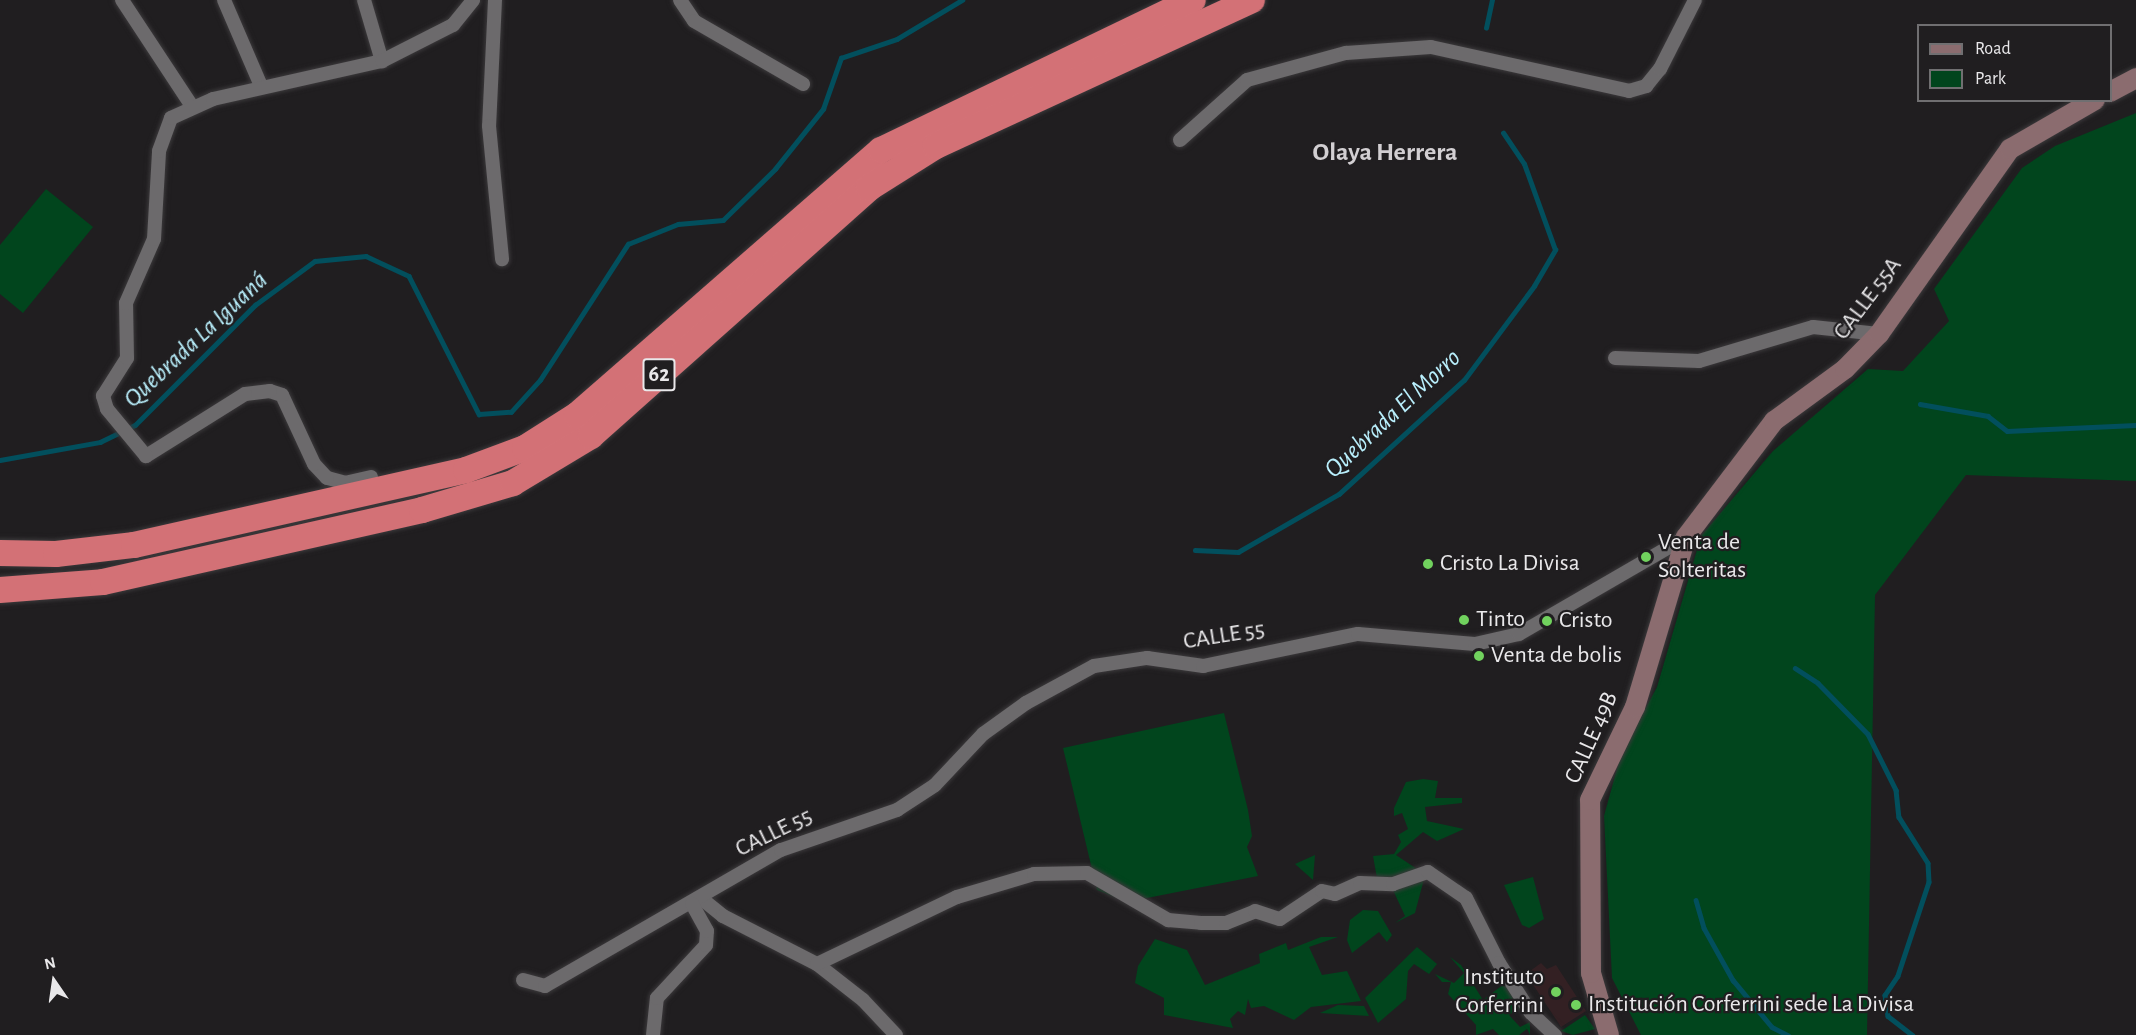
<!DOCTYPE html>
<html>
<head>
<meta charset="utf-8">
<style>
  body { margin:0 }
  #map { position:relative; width:2136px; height:1035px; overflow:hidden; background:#201e20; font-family:"Alegreya Sans",sans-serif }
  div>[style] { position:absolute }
  .education>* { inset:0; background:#332023 }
  .green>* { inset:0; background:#01451d }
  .stream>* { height:4.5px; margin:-2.25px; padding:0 2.25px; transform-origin:2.25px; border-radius:2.25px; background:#024f5d }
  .roads { filter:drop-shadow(0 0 2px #3b393b) drop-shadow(0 0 2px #3b393b) }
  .street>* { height:14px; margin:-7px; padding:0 7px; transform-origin:7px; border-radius:7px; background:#6c6a6c }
  .secondary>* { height:20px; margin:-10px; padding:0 10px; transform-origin:10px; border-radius:10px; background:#8b6c6f }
  .highway>* { height:26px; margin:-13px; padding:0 13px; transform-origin:13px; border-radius:13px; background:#d37176 }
  .dots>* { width:16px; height:16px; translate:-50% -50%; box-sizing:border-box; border:3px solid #201e20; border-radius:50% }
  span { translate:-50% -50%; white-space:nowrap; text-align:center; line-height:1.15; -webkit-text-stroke:4.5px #201e20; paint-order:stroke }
  .shield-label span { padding:2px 4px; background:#201e20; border:2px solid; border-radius:4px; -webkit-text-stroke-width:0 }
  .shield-label { font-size:22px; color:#e9e8ea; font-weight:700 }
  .street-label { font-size:24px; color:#e9e8ea }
  .poi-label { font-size:24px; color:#e9e8ea }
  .left { translate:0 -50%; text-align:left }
  .right { translate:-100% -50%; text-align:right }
  .neighbourhood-label { font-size:26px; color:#d2cfd2; font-weight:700 }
  .water-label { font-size:26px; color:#b9effc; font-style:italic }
  .legend { position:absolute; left:1917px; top:24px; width:195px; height:78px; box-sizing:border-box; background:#201e20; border:2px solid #706f71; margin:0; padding:8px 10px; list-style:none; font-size:18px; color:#e9e8ea }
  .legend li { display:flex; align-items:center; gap:12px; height:30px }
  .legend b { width:30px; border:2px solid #706f71 }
  .north { position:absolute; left:24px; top:951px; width:60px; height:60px; -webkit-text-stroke:4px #201e20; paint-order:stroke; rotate:347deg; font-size:16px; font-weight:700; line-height:24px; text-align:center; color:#e9e8ea }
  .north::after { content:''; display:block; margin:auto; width:21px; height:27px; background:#e9e8ea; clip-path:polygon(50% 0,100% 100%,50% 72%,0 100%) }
</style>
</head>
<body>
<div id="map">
  <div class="education">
    <div style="clip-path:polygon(1541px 963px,1547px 969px,1556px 965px,1586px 1011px,1561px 1027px,1526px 974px)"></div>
  </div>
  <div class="green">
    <div style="clip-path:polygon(2136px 113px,2136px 481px,1966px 475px,1875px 595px,1867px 1035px,1641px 1035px,1612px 978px,1604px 816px,1621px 754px,1657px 687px,1701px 536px,1773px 451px,1868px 369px,1903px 371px,1949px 321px,1934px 289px,2022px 168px,2055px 146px)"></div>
    <div style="clip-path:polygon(46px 189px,93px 227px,23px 313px,0 294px,0 245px)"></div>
    <div style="clip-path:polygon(1224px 713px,1248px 810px,1252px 836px,1247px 847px,1258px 876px,1127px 902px,1097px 890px,1063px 748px)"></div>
    <div style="clip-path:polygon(1423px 779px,1438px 781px,1435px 798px,1462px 798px,1462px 803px,1425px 807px,1427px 821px,1464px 829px,1437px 841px,1423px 832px,1396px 855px,1417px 869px,1378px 884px,1373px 856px,1394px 854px,1401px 842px,1398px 835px,1408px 829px,1402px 813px,1394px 816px,1394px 808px,1406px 782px)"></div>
    <div style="clip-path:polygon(1315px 855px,1313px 880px,1295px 864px)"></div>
    <div style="clip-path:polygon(1425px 875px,1415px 913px,1395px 923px,1405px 916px,1393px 890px)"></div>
    <div style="clip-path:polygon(1533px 877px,1544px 919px,1529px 928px,1522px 925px,1504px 885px)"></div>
    <div style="clip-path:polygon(1363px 910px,1378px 911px,1392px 935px,1387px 942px,1379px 932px,1352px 953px,1347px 940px,1350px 920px)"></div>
    <div style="clip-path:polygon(1321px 937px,1338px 937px,1309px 947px,1322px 975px,1347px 971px,1361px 1001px,1311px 1007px,1294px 1020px,1264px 1006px,1251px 1008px,1248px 999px,1245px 1015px,1238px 1011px,1230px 1019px,1233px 1028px,1164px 1015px,1164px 998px,1135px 983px,1138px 966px,1155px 939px,1187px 950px,1205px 985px,1260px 963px,1259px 954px,1286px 943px,1288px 950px)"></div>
    <div style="clip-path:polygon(1417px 947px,1437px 964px,1429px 974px,1414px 964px,1408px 971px,1406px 999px,1378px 1023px,1365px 998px)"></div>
    <div style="clip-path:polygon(1450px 957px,1461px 965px,1483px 1000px,1504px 984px,1521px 1007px,1509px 1015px,1520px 1027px,1530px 1022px,1530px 1035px,1527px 1029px,1519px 1035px,1499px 1035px,1493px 1029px,1476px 1035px,1476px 1025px,1448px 994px,1451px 982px,1442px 982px,1435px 974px,1454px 983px,1464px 973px)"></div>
    <div style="clip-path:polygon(1338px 1005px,1364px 1006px,1369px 1016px,1320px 1013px)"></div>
    <div style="clip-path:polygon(1585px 1015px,1595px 1029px,1573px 1035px,1561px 1031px)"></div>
  </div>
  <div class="stream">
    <div style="left:1486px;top:28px;width:29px;rotate:-78deg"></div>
    <div style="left:1920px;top:404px;width:69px;rotate:10deg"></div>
    <div style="left:1988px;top:416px;width:24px;rotate:38deg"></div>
    <div style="left:2007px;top:431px;width:129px;rotate:-2.7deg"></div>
    <div style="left:0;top:460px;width:102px;rotate:-10.2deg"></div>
    <div style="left:100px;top:442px;width:39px;rotate:-26deg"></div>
    <div style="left:135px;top:425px;width:170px;rotate:-45deg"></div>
    <div style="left:255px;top:305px;width:74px;rotate:-36.3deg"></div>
    <div style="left:315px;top:261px;width:51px;rotate:-5.6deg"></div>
    <div style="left:366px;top:256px;width:47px;rotate:24.9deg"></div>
    <div style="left:409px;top:276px;width:155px;rotate:63.1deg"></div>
    <div style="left:479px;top:414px;width:32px;rotate:-4deg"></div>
    <div style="left:511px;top:412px;width:43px;rotate:-47.8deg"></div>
    <div style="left:540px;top:380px;width:162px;rotate:-57.1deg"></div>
    <div style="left:628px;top:244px;width:54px;rotate:-21.8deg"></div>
    <div style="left:678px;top:224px;width:45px;rotate:-5.1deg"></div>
    <div style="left:723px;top:220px;width:73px;rotate:-44.4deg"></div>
    <div style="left:775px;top:169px;width:77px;rotate:-51.3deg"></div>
    <div style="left:823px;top:109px;width:54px;rotate:-70.6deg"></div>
    <div style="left:841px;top:58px;width:59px;rotate:-18.7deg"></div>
    <div style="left:897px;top:39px;width:76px;rotate:-31deg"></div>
    <div style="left:1195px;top:550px;width:43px;rotate:2.7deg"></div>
    <div style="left:1238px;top:552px;width:116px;rotate:-29.9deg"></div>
    <div style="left:1339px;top:494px;width:169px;rotate:-42.4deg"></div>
    <div style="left:1464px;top:380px;width:117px;rotate:-53.3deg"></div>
    <div style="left:1534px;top:286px;width:42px;rotate:-59.7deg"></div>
    <div style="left:1555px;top:250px;width:91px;rotate:-109.8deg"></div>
    <div style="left:1524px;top:164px;width:37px;rotate:-124deg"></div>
    <div style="left:1795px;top:668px;width:27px;rotate:33deg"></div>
    <div style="left:1818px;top:683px;width:71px;rotate:45.6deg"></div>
    <div style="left:1868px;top:734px;width:63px;rotate:63.4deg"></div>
    <div style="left:1896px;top:790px;width:27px;rotate:84deg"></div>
    <div style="left:1899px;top:817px;width:54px;rotate:57.8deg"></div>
    <div style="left:1928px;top:863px;width:19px;rotate:87deg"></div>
    <div style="left:1929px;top:882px;width:99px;rotate:108.3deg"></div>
    <div style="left:1898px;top:976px;width:23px;rotate:124deg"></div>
    <div style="left:1885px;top:995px;width:21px;rotate:82deg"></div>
    <div style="left:1888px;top:1016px;width:31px;rotate:38deg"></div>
    <div style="left:1696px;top:900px;width:29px;rotate:74deg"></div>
    <div style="left:1704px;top:928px;width:60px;rotate:60.9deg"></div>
    <div style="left:1733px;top:980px;width:61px;rotate:50.3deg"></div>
    <div style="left:1772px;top:1027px;width:18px;rotate:27deg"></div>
  </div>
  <div class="roads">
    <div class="street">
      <div style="left:122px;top:0;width:127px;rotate:56.6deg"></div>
      <div style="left:224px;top:0;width:94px;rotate:66.7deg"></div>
      <div style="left:364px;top:0;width:64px;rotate:73.6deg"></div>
      <div style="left:495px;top:0;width:126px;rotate:92.7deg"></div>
      <div style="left:489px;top:126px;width:134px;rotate:84.4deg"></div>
      <div style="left:680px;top:0;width:25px;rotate:56deg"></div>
      <div style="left:694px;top:21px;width:126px;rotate:30deg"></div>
      <div style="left:1180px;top:140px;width:90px;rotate:-41.8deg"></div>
      <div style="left:1247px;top:80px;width:103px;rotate:-15.3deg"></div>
      <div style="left:1346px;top:53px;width:85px;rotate:-4deg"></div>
      <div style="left:1431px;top:47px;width:203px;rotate:12.5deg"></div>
      <div style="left:1629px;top:91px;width:18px;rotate:-16deg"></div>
      <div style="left:1646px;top:86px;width:22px;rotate:-51deg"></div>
      <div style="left:1660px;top:69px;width:77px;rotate:-63.1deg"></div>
      <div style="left:1615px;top:358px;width:84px;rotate:2deg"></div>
      <div style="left:1699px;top:361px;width:119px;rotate:-16.6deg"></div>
      <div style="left:1813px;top:327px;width:66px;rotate:6.1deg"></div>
      <div style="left:371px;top:477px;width:26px;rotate:167deg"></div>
      <div style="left:346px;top:483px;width:20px;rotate:-165deg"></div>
      <div style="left:327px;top:478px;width:19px;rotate:-133deg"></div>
      <div style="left:314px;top:464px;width:76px;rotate:-114.9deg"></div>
      <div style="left:282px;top:395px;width:13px;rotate:-162deg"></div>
      <div style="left:270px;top:391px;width:25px;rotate:173deg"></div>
      <div style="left:245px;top:394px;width:117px;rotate:147.9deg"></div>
      <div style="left:146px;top:456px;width:61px;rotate:-129.7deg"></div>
      <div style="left:107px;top:409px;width:14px;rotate:-107deg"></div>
      <div style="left:103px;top:396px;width:45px;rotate:-57.7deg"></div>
      <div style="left:127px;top:358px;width:55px;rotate:-91deg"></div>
      <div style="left:126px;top:303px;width:70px;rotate:-66.4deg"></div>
      <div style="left:154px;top:239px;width:88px;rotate:-86.7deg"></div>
      <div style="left:159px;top:151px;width:35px;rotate:-70deg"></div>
      <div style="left:171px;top:118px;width:46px;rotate:-24.3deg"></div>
      <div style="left:213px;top:99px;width:173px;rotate:-12.7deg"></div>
      <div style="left:382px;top:61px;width:80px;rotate:-26.9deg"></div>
      <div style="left:453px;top:25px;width:32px;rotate:-51deg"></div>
      <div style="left:702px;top:899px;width:27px;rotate:39deg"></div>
      <div style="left:723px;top:916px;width:106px;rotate:27.1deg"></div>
      <div style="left:817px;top:964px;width:58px;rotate:38deg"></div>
      <div style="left:863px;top:1000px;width:48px;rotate:46.7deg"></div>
      <div style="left:817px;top:964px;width:155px;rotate:-25.6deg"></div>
      <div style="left:957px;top:897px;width:80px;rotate:-16.6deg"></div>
      <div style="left:1034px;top:874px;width:53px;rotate:-1.1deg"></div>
      <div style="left:1087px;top:873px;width:94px;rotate:30.1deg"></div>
      <div style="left:1168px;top:920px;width:33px;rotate:5deg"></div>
      <div style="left:1201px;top:923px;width:25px"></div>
      <div style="left:1226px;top:923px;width:31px;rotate:-22deg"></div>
      <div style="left:1255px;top:911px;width:26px;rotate:18deg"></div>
      <div style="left:1280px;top:919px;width:50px;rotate:-33.7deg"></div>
      <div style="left:1322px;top:891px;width:13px;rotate:13deg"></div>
      <div style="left:1335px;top:894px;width:27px;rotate:-24deg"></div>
      <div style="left:1360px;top:883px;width:33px;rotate:2deg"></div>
      <div style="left:1393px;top:884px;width:37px;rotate:-19deg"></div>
      <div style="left:1428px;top:872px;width:46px;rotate:34.4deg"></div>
      <div style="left:1466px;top:898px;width:73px;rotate:63.1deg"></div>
      <div style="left:1499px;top:963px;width:59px;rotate:57.4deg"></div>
      <div style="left:1531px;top:1013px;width:33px;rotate:43deg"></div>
      <div style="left:523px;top:980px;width:23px;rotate:15deg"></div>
      <div style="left:545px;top:986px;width:272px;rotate:-30deg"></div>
      <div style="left:781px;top:850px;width:123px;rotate:-19deg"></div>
      <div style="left:897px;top:810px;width:45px;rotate:-33.3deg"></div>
      <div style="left:935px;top:785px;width:70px;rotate:-46.7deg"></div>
      <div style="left:983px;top:734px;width:53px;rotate:-35.8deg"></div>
      <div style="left:1026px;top:703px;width:77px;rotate:-28.6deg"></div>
      <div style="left:1094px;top:666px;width:54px;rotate:-8.6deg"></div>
      <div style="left:1147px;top:658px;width:57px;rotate:8.1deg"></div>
      <div style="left:1203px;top:666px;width:158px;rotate:-11.7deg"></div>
      <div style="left:1358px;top:634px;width:117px;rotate:4.9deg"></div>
      <div style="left:1475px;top:644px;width:45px;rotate:-12.8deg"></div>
      <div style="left:1519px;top:634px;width:193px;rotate:-30.1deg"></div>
      <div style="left:653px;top:1035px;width:37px;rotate:-84deg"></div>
      <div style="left:657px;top:998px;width:72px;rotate:-47.2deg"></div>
      <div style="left:706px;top:945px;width:14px;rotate:-86deg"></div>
      <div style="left:707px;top:931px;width:31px;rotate:-119deg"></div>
    </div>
    <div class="secondary">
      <div style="left:2110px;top:92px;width:30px;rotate:-28deg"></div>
      <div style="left:1609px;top:1035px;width:65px;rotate:-106.2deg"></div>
      <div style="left:1591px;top:973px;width:173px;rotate:-90.3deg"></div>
      <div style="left:1590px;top:800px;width:103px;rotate:-64.2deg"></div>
      <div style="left:1635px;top:707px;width:177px;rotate:-73.3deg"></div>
      <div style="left:1686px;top:537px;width:146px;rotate:-52.8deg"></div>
      <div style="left:1774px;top:421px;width:88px;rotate:-36.2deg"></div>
      <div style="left:1845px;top:369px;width:49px;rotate:-45.8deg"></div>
      <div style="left:1879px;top:334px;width:227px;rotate:-54.7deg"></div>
      <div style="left:2010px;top:149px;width:98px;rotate:-30deg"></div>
    </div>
    <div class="highway">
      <div style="left:0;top:553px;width:56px;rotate:1deg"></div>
      <div style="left:56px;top:554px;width:79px;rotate:-6.6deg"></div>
      <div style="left:134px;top:545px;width:340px;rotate:-12.7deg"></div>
      <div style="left:466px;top:470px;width:63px;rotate:-20.4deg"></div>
      <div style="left:525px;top:448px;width:62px;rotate:-32.4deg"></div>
      <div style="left:577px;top:415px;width:403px;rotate:-41.1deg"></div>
      <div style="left:881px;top:150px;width:346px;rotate:-25.7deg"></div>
      <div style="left:0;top:590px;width:103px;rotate:-4.4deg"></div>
      <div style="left:103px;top:582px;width:327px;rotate:-12.7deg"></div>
      <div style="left:422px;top:510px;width:95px;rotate:-16.5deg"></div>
      <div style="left:513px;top:483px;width:91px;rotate:-31.1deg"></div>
      <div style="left:591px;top:436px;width:373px;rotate:-41.7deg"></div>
      <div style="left:869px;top:188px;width:79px;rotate:-32.1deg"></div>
      <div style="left:936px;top:146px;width:348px;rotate:-24.8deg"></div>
    </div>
  </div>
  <div class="dots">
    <div style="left:1646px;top:557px;background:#71d25e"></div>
    <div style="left:1428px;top:564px;background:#71d25e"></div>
    <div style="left:1464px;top:620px;background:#71d25e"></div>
    <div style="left:1547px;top:621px;background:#71d25e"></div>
    <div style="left:1479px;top:656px;background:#71d25e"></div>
    <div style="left:1556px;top:992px;background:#71d25e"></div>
    <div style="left:1576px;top:1005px;background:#71d25e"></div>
  </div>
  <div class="shield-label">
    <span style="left:659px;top:375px">62</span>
  </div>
  <div class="street-label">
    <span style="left:1868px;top:299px;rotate:-53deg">CALLE 55A</span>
    <span style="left:1224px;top:636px;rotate:-9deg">CALLE 55</span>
    <span style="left:1592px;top:738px;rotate:-66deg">CALLE 49B</span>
    <span style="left:774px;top:833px;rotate:-26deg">CALLE 55</span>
  </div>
  <div class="poi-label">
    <span class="left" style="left:1658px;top:557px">Venta de<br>Solteritas</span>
    <span class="left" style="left:1440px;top:564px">Cristo La Divisa</span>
    <span class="left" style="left:1476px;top:620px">Tinto</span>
    <span class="left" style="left:1559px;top:621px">Cristo</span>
    <span class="left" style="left:1491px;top:656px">Venta de bolis</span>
    <span class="right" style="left:1544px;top:992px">Instituto<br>Corferrini</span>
    <span class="left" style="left:1588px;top:1005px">Institución Corferrini sede La Divisa</span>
  </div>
  <div class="neighbourhood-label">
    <span style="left:1385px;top:153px">Olaya Herrera</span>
  </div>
  <div class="water-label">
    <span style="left:196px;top:340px;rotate:-43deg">Quebrada La Iguaná</span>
    <span style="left:1393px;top:414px;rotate:-43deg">Quebrada El Morro</span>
  </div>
  <ul class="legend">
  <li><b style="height:8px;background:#8b6c6f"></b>Road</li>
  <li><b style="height:16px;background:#01451d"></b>Park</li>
  </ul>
  <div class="north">N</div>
</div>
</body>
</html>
